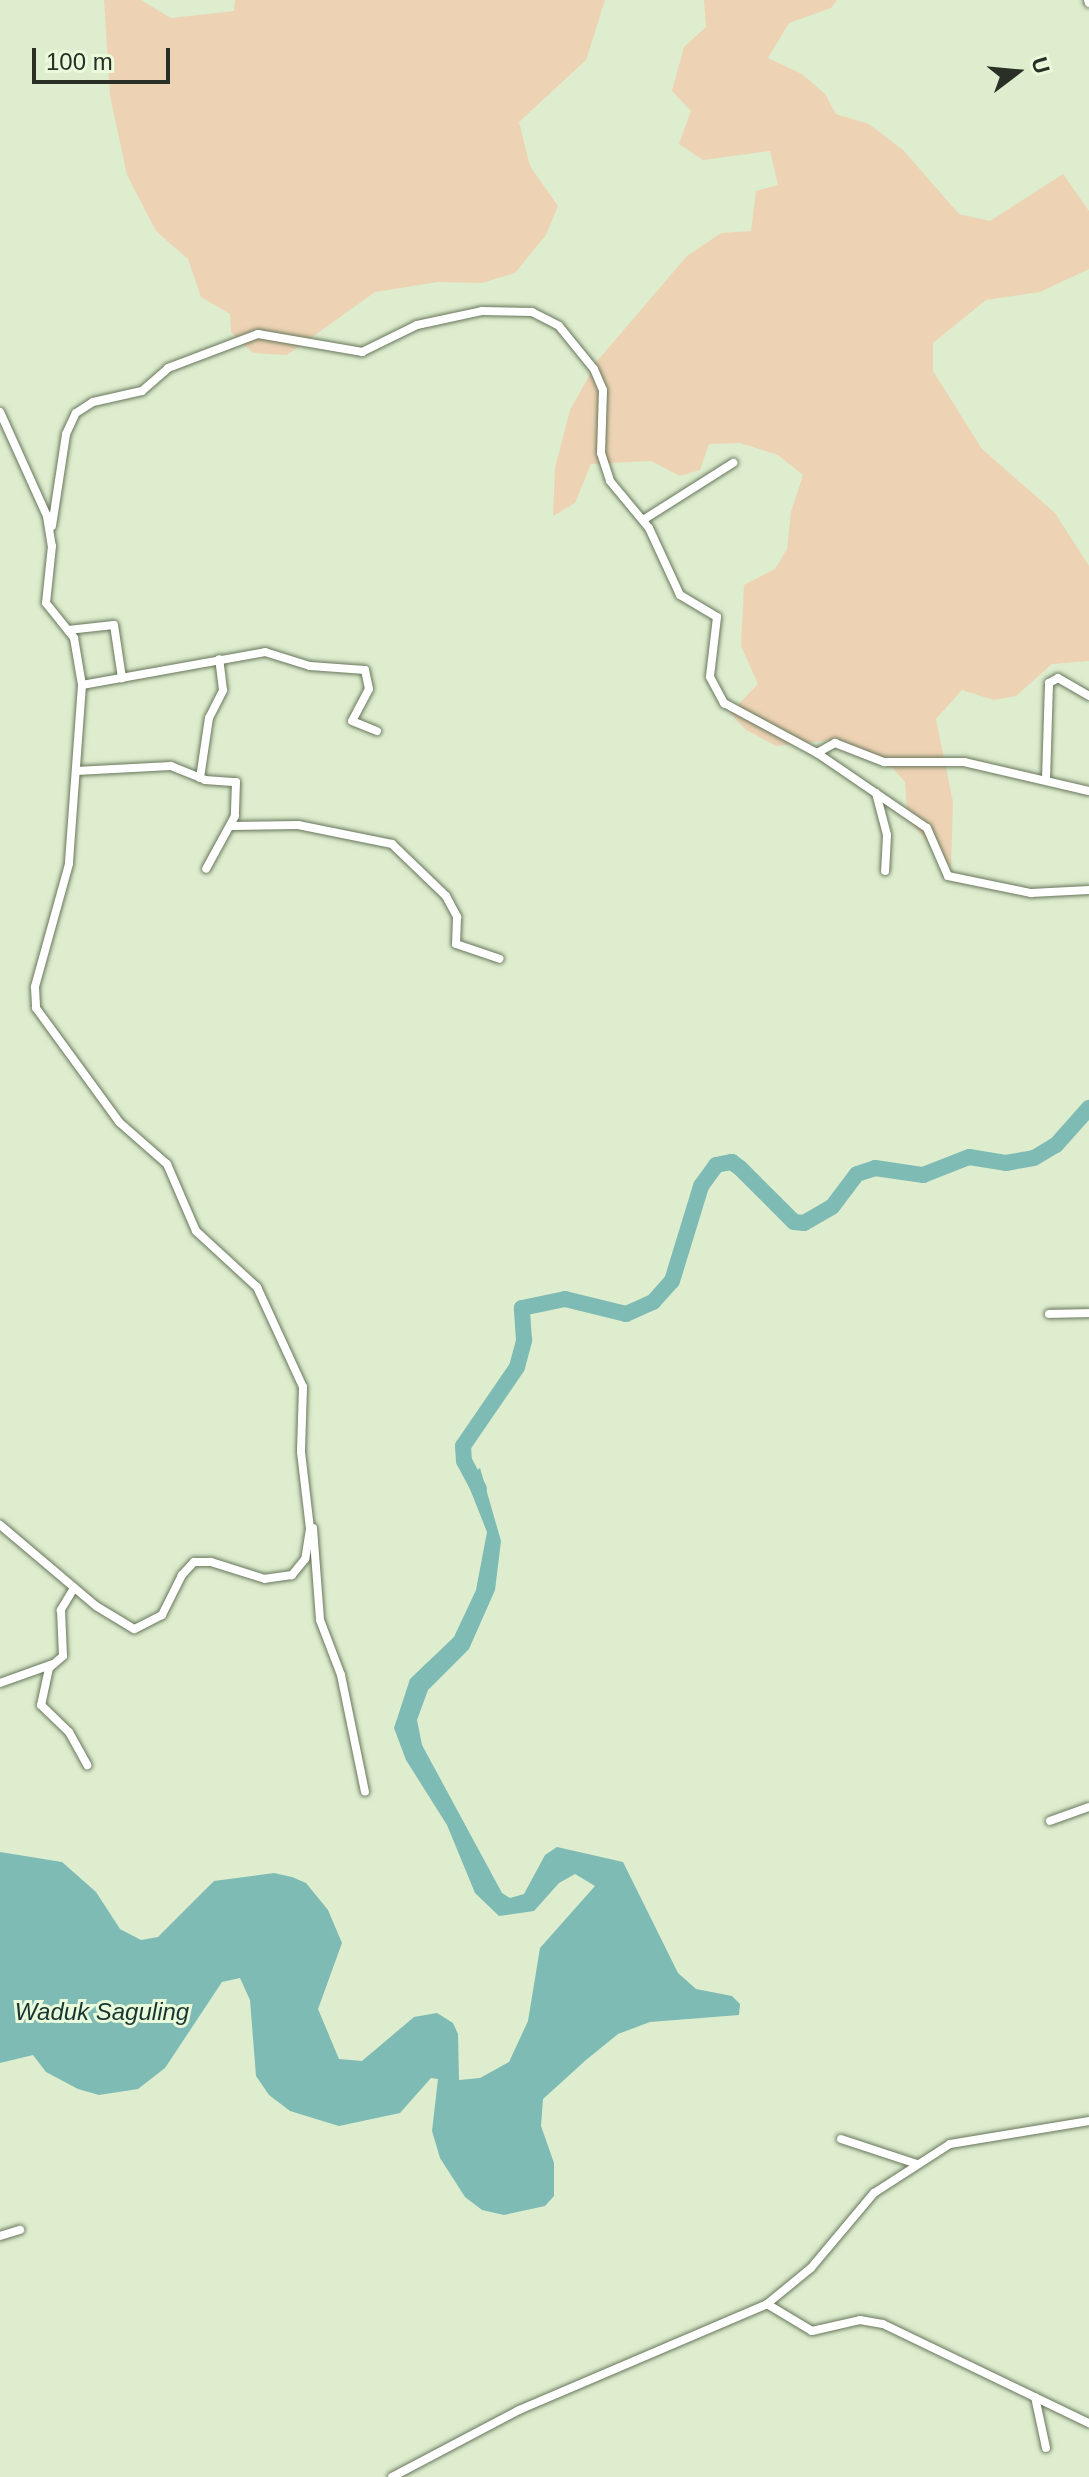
<!DOCTYPE html>
<html>
<head>
<meta charset="utf-8">
<style>
  body { margin:0 }
  #map { position:relative; width:1089px; height:2477px; overflow:hidden; background:#ddedce; font-family:Helvetica,sans-serif }
  div>[style] { position:absolute }
  .green>* { inset:0; background:#edd3b4 }
  .water>* { inset:0; background:#7ebbb4 }
  .river>* { height:16px; margin:-8px; padding:0 8px; transform-origin:8px; border-radius:8px; background:#7ebbb4 }
  .roads { filter:drop-shadow(0 0 2px #68765b) drop-shadow(0 0 2px #68765b) }
  .minor>* { height:8px; margin:-4px; padding:0 4px; transform-origin:4px; border-radius:4px; background:#fff }
  span { translate:-50% -50%; white-space:nowrap; text-align:center; line-height:1.15; -webkit-text-stroke:6px #eafbdb; paint-order:stroke }
  .water-label { font-size:24px; color:#173633; font-style:italic }
  .north { position:absolute; left:977px; top:32px; width:80px; height:80px; -webkit-text-stroke:6px #eafbdb; paint-order:stroke; rotate:74deg; font-size:22px; font-weight:700; line-height:32px; text-align:center; color:#2a3025 }
  .north::after { content:''; display:block; margin:auto; width:28px; height:36px; background:#2a3025; clip-path:polygon(50% 0,100% 100%,50% 72%,0 100%) }
  .scale { position:absolute; left:32px; top:48px; width:138px; height:36px; box-sizing:border-box; border:4px solid #2a3025; border-top:0; padding-left:10px; font-size:24px; line-height:28px; white-space:nowrap; color:#2a3025; -webkit-text-stroke:6px #eafbdb; paint-order:stroke }
</style>
</head>
<body>
<div id="map">
  <div class="green">
    <div style="clip-path:polygon(104px 0,141px 0,171px 18px,234px 11px,235px 0,605px 0,586px 60px,519px 122px,530px 166px,558px 206px,546px 235px,515px 273px,482px 283px,438px 282px,375px 292px,287px 355px,253px 353px,231px 332px,230px 314px,201px 297px,188px 259px,156px 231px,127px 175px,110px 96px)"></div>
    <div style="clip-path:polygon(704px 0,837px 0,831px 8px,789px 23px,768px 58px,802px 74px,825px 94px,836px 114px,869px 124px,903px 150px,959px 214px,990px 221px,1063px 174px,1089px 211px,1089px 269px,1040px 292px,986px 300px,933px 343px,933px 371px,982px 449px,1055px 513px,1089px 566px,1089px 661px,1052px 664px,1016px 696px,994px 700px,962px 690px,936px 719px,953px 802px,951px 867px,908px 820px,905px 782px,884px 758px,832px 740px,776px 746px,746px 730px,730px 713px,758px 684px,741px 646px,744px 585px,775px 569px,787px 549px,791px 512px,803px 475px,778px 455px,740px 443px,709px 444px,700px 470px,680px 476px,651px 461px,591px 464px,575px 503px,553px 516px,555px 468px,570px 410px,598px 360px,687px 256px,721px 233px,751px 231px,756px 191px,778px 185px,770px 151px,703px 160px,679px 144px,691px 111px,672px 91px,684px 47px,706px 27px)"></div>
  </div>
  <div class="water">
    <div style="clip-path:polygon(480px 1468px,501px 1541px,495px 1590px,469px 1649px,428px 1690px,417px 1720px,422px 1745px,502px 1893px,510px 1898px,524px 1894px,545px 1855px,557px 1847px,623px 1862px,678px 1973px,696px 1989px,732px 1996px,740px 2004px,739px 2015px,650px 2022px,618px 2034px,586px 2060px,543px 2099px,541px 2126px,554px 2163px,554px 2196px,545px 2206px,504px 2215px,482px 2210px,465px 2197px,440px 2158px,432px 2131px,438px 2079px,431px 2078px,400px 2113px,339px 2126px,290px 2111px,269px 2095px,256px 2076px,250px 2000px,240px 1978px,222px 1982px,165px 2068px,138px 2089px,99px 2095px,78px 2089px,46px 2072px,33px 2055px,0 2063px,0 1852px,62px 1862px,96px 1892px,120px 1929px,141px 1940px,158px 1937px,214px 1881px,274px 1873px,292px 1877px,306px 1883px,328px 1910px,342px 1943px,318px 2009px,339px 2059px,362px 2061px,414px 2017px,437px 2013px,453px 2023px,458px 2034px,459px 2080px,480px 2078px,509px 2062px,528px 2021px,540px 1948px,595px 1886px,575px 1874px,559px 1883px,534px 1911px,499px 1916px,475px 1893px,447px 1825px,406px 1760px,394px 1728px,410px 1679px,454px 1637px,476px 1590px,487px 1532px,466px 1479px)"></div>
  </div>
  <div class="river">
    <div style="left:479px;top:1489px;width:32px;rotate:-118deg"></div>
    <div style="left:464px;top:1461px;width:15px;rotate:-94deg"></div>
    <div style="left:463px;top:1446px;width:96px;rotate:-55.6deg"></div>
    <div style="left:517px;top:1367px;width:28px;rotate:-75deg"></div>
    <div style="left:524px;top:1340px;width:32px;rotate:-94deg"></div>
    <div style="left:522px;top:1308px;width:44px;rotate:-11.8deg"></div>
    <div style="left:565px;top:1299px;width:63px;rotate:13.8deg"></div>
    <div style="left:626px;top:1314px;width:30px;rotate:-24deg"></div>
    <div style="left:653px;top:1302px;width:28px;rotate:-48deg"></div>
    <div style="left:672px;top:1281px;width:99px;rotate:-73deg"></div>
    <div style="left:701px;top:1186px;width:26px;rotate:-54deg"></div>
    <div style="left:716px;top:1165px;width:16px;rotate:-11deg"></div>
    <div style="left:732px;top:1162px;width:10px;rotate:37deg"></div>
    <div style="left:740px;top:1168px;width:76px;rotate:45deg"></div>
    <div style="left:794px;top:1222px;width:10px;rotate:6deg"></div>
    <div style="left:804px;top:1223px;width:32px;rotate:-30deg"></div>
    <div style="left:832px;top:1207px;width:41px;rotate:-52.9deg"></div>
    <div style="left:857px;top:1174px;width:19px;rotate:-18deg"></div>
    <div style="left:875px;top:1168px;width:49px;rotate:8.3deg"></div>
    <div style="left:923px;top:1175px;width:49px;rotate:-21.4deg"></div>
    <div style="left:969px;top:1157px;width:37px;rotate:9deg"></div>
    <div style="left:1006px;top:1163px;width:28px;rotate:-10deg"></div>
    <div style="left:1034px;top:1158px;width:26px;rotate:-31deg"></div>
    <div style="left:1056px;top:1145px;width:50px;rotate:-48.3deg"></div>
  </div>
  <div class="roads">
    <div class="minor">
      <div style="left:1088px;top:0;width:3px;rotate:72deg"></div>
      <div style="left:0;top:412px;width:114px;rotate:65.7deg"></div>
      <div style="left:47px;top:516px;width:30px;rotate:81deg"></div>
      <div style="left:52px;top:546px;width:57px;rotate:96deg"></div>
      <div style="left:46px;top:603px;width:45px;rotate:51.3deg"></div>
      <div style="left:74px;top:638px;width:48px;rotate:80.3deg"></div>
      <div style="left:82px;top:685px;width:179px;rotate:94.2deg"></div>
      <div style="left:69px;top:864px;width:128px;rotate:105.5deg"></div>
      <div style="left:35px;top:987px;width:21px;rotate:87deg"></div>
      <div style="left:36px;top:1008px;width:141px;rotate:53.9deg"></div>
      <div style="left:119px;top:1122px;width:64px;rotate:41.2deg"></div>
      <div style="left:167px;top:1164px;width:73px;rotate:66.6deg"></div>
      <div style="left:196px;top:1231px;width:83px;rotate:42.6deg"></div>
      <div style="left:257px;top:1287px;width:110px;rotate:65.3deg"></div>
      <div style="left:303px;top:1387px;width:65px;rotate:91.8deg"></div>
      <div style="left:301px;top:1452px;width:78px;rotate:83.3deg"></div>
      <div style="left:310px;top:1529px;width:30px;rotate:99deg"></div>
      <div style="left:305px;top:1559px;width:21px;rotate:129deg"></div>
      <div style="left:292px;top:1575px;width:27px;rotate:172deg"></div>
      <div style="left:265px;top:1579px;width:57px;rotate:-162.5deg"></div>
      <div style="left:211px;top:1562px;width:17px;rotate:180deg"></div>
      <div style="left:194px;top:1562px;width:18px;rotate:133deg"></div>
      <div style="left:182px;top:1575px;width:45px;rotate:116.6deg"></div>
      <div style="left:162px;top:1615px;width:31px;rotate:153deg"></div>
      <div style="left:134px;top:1629px;width:44px;rotate:-148.8deg"></div>
      <div style="left:96px;top:1606px;width:126px;rotate:-139.8deg"></div>
      <div style="left:643px;top:520px;width:107px;rotate:-32.3deg"></div>
      <div style="left:52px;top:526px;width:93px;rotate:-81.3deg"></div>
      <div style="left:66px;top:434px;width:23px;rotate:-65deg"></div>
      <div style="left:76px;top:413px;width:20px;rotate:-33deg"></div>
      <div style="left:93px;top:402px;width:50px;rotate:-12.7deg"></div>
      <div style="left:142px;top:391px;width:35px;rotate:-41deg"></div>
      <div style="left:168px;top:368px;width:96px;rotate:-20.7deg"></div>
      <div style="left:258px;top:334px;width:106px;rotate:9.8deg"></div>
      <div style="left:362px;top:352px;width:61px;rotate:-26.1deg"></div>
      <div style="left:417px;top:325px;width:66px;rotate:-12.2deg"></div>
      <div style="left:482px;top:311px;width:50px;rotate:1.1deg"></div>
      <div style="left:532px;top:312px;width:30px;rotate:27deg"></div>
      <div style="left:559px;top:326px;width:55px;rotate:50.9deg"></div>
      <div style="left:594px;top:369px;width:23px;rotate:67deg"></div>
      <div style="left:603px;top:390px;width:63px;rotate:91.8deg"></div>
      <div style="left:601px;top:453px;width:29px;rotate:72deg"></div>
      <div style="left:610px;top:481px;width:61px;rotate:50.3deg"></div>
      <div style="left:649px;top:528px;width:74px;rotate:65.2deg"></div>
      <div style="left:680px;top:595px;width:43px;rotate:30.7deg"></div>
      <div style="left:717px;top:617px;width:60px;rotate:96.7deg"></div>
      <div style="left:710px;top:677px;width:30px;rotate:62deg"></div>
      <div style="left:724px;top:703px;width:106px;rotate:28.3deg"></div>
      <div style="left:817px;top:753px;width:21px;rotate:-29deg"></div>
      <div style="left:835px;top:743px;width:53px;rotate:21.2deg"></div>
      <div style="left:884px;top:762px;width:80px"></div>
      <div style="left:964px;top:762px;width:128px;rotate:13.1deg"></div>
      <div style="left:68px;top:630px;width:46px;rotate:-6.2deg"></div>
      <div style="left:114px;top:625px;width:54px;rotate:81.4deg"></div>
      <div style="left:82px;top:685px;width:186px;rotate:-10.2deg"></div>
      <div style="left:265px;top:652px;width:47px;rotate:17.3deg"></div>
      <div style="left:310px;top:666px;width:55px;rotate:4.2deg"></div>
      <div style="left:365px;top:670px;width:19px;rotate:78deg"></div>
      <div style="left:369px;top:689px;width:36px;rotate:118deg"></div>
      <div style="left:352px;top:721px;width:27px;rotate:22deg"></div>
      <div style="left:817px;top:753px;width:133px;rotate:34.3deg"></div>
      <div style="left:927px;top:828px;width:52px;rotate:66.4deg"></div>
      <div style="left:948px;top:876px;width:85px;rotate:11.6deg"></div>
      <div style="left:1031px;top:893px;width:58px;rotate:-3deg"></div>
      <div style="left:76px;top:771px;width:95px;rotate:-3deg"></div>
      <div style="left:171px;top:766px;width:37px;rotate:22deg"></div>
      <div style="left:205px;top:780px;width:31px;rotate:4deg"></div>
      <div style="left:236px;top:782px;width:34px;rotate:92deg"></div>
      <div style="left:235px;top:816px;width:60px;rotate:118.7deg"></div>
      <div style="left:200px;top:778px;width:61px;rotate:-81.5deg"></div>
      <div style="left:209px;top:718px;width:31px;rotate:-63deg"></div>
      <div style="left:223px;top:690px;width:31px;rotate:-97deg"></div>
      <div style="left:1046px;top:779px;width:96px;rotate:-88.2deg"></div>
      <div style="left:1049px;top:683px;width:10px;rotate:-29deg"></div>
      <div style="left:1058px;top:678px;width:36px;rotate:30deg"></div>
      <div style="left:876px;top:793px;width:43px;rotate:75.3deg"></div>
      <div style="left:887px;top:835px;width:36px;rotate:93deg"></div>
      <div style="left:231px;top:826px;width:67px;rotate:-0.9deg"></div>
      <div style="left:298px;top:825px;width:96px;rotate:11.4deg"></div>
      <div style="left:392px;top:844px;width:75px;rotate:43.9deg"></div>
      <div style="left:446px;top:896px;width:24px;rotate:62deg"></div>
      <div style="left:457px;top:917px;width:27px;rotate:92deg"></div>
      <div style="left:456px;top:944px;width:46px;rotate:18.8deg"></div>
      <div style="left:1049px;top:1314px;width:40px;rotate:-1.4deg"></div>
      <div style="left:313px;top:1528px;width:92px;rotate:85.6deg"></div>
      <div style="left:320px;top:1620px;width:59px;rotate:69.1deg"></div>
      <div style="left:341px;top:1675px;width:119px;rotate:78.4deg"></div>
      <div style="left:74px;top:1588px;width:26px;rotate:121deg"></div>
      <div style="left:61px;top:1610px;width:46px;rotate:87.5deg"></div>
      <div style="left:63px;top:1656px;width:18px;rotate:139deg"></div>
      <div style="left:49px;top:1668px;width:38px;rotate:102deg"></div>
      <div style="left:41px;top:1705px;width:39px;rotate:44deg"></div>
      <div style="left:69px;top:1732px;width:38px;rotate:61deg"></div>
      <div style="left:0;top:1683px;width:56px;rotate:-19.7deg"></div>
      <div style="left:1050px;top:1821px;width:41px;rotate:-19.7deg"></div>
      <div style="left:841px;top:2139px;width:80px;rotate:18.2deg"></div>
      <div style="left:0;top:2236px;width:21px;rotate:-17deg"></div>
      <div style="left:767px;top:2304px;width:52px;rotate:31deg"></div>
      <div style="left:812px;top:2331px;width:49px;rotate:-12.9deg"></div>
      <div style="left:860px;top:2320px;width:23px;rotate:10deg"></div>
      <div style="left:883px;top:2324px;width:229px;rotate:25.7deg"></div>
      <div style="left:1035px;top:2397px;width:52px;rotate:77.8deg"></div>
      <div style="left:392px;top:2477px;width:144px;rotate:-27.8deg"></div>
      <div style="left:519px;top:2410px;width:270px;rotate:-23.1deg"></div>
      <div style="left:767px;top:2304px;width:57px;rotate:-39.3deg"></div>
      <div style="left:811px;top:2268px;width:98px;rotate:-50deg"></div>
      <div style="left:874px;top:2193px;width:90px;rotate:-32.8deg"></div>
      <div style="left:950px;top:2144px;width:141px;rotate:-9.4deg"></div>
    </div>
  </div>
  <div class="water-label">
    <span style="left:102px;top:2012px">Waduk Saguling</span>
  </div>
  <div class="north">U</div>
  <div class="scale">100 m</div>
</div>
</body>
</html>
